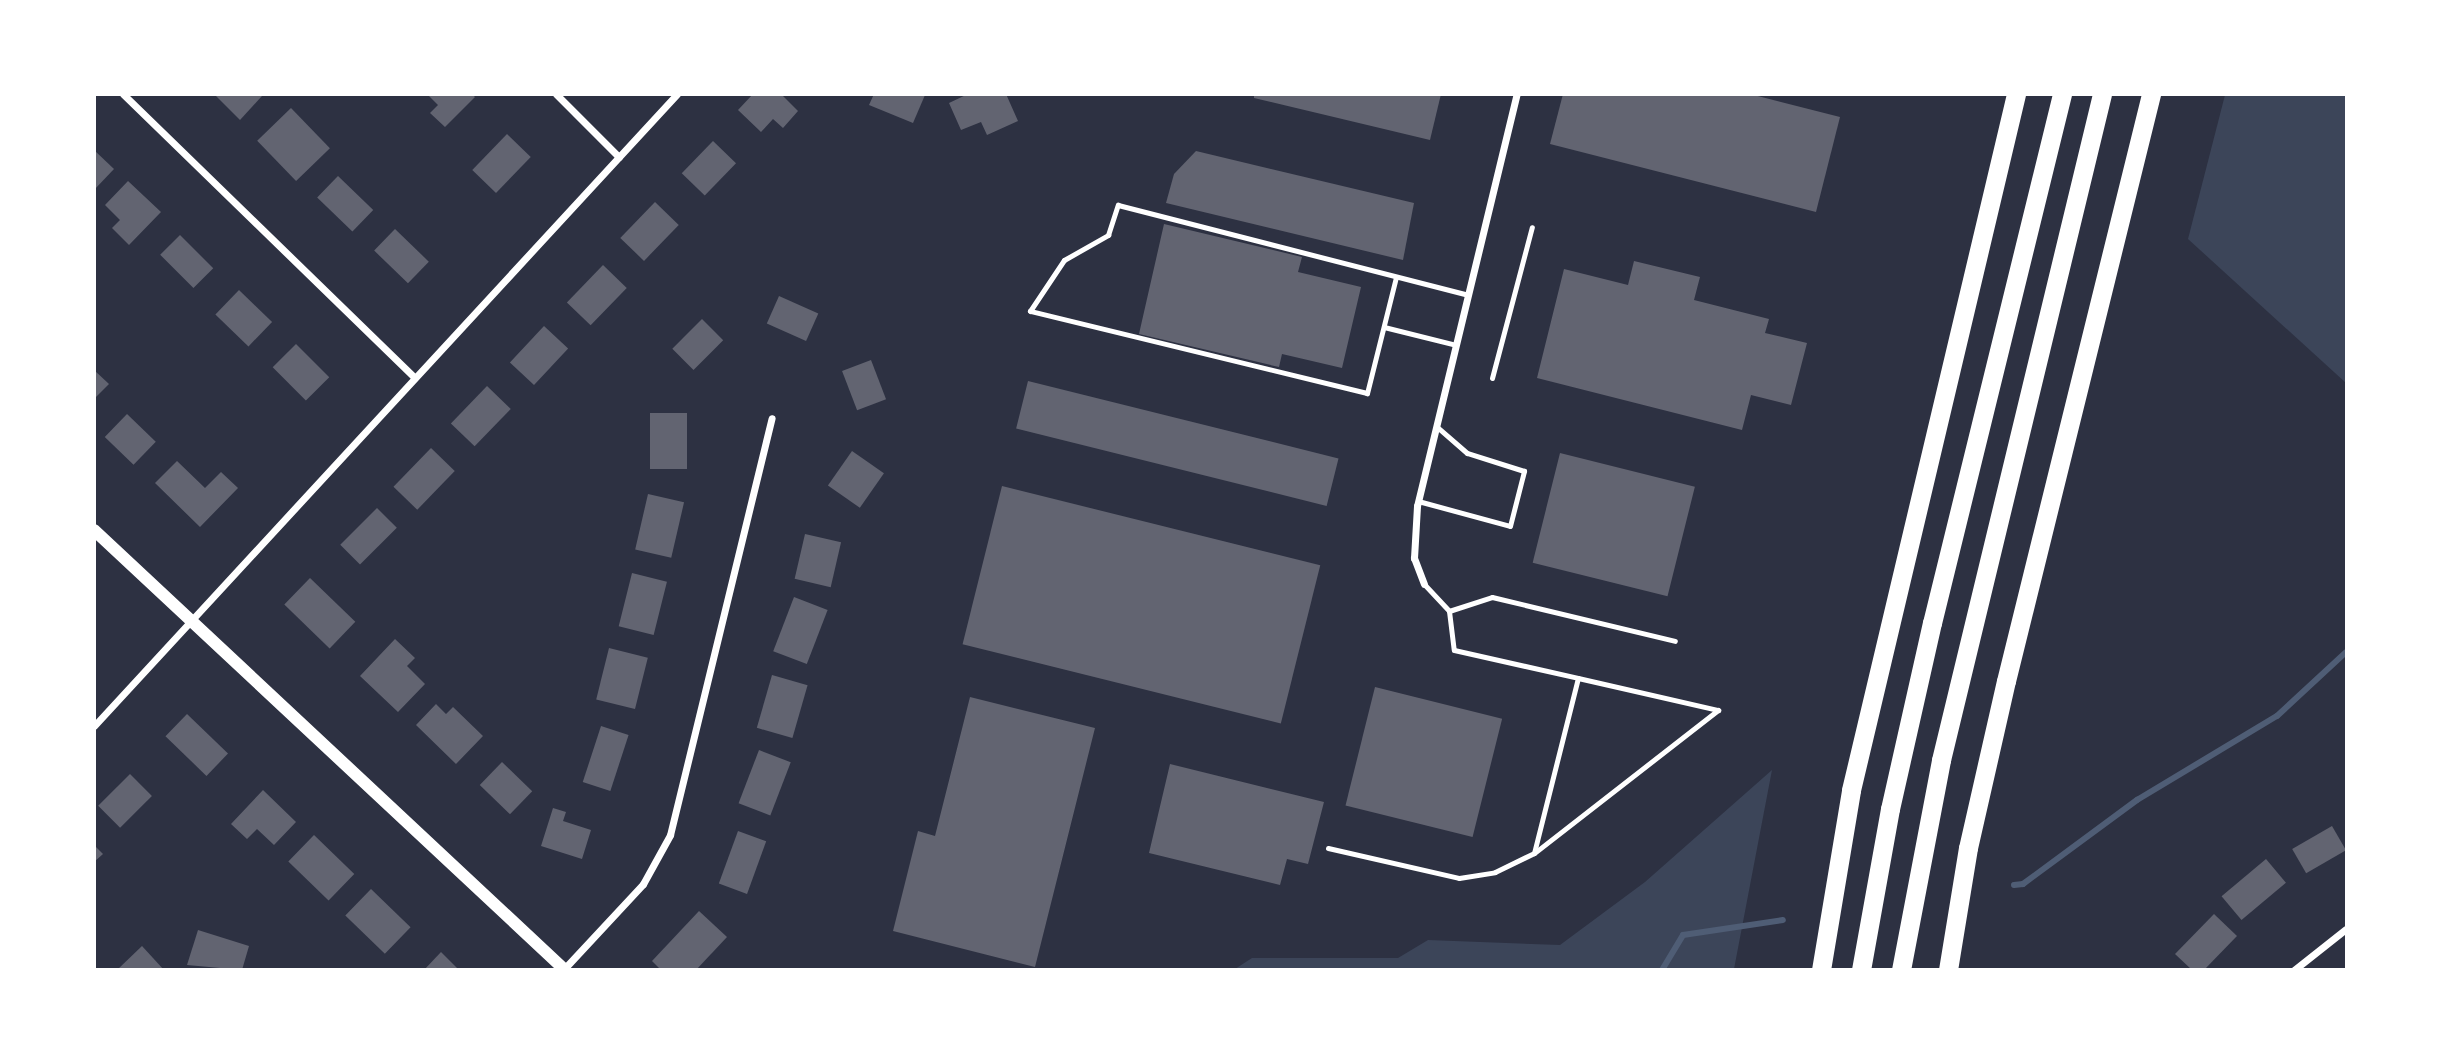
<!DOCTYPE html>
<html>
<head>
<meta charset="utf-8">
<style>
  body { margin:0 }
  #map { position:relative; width:2441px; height:1064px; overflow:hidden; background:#2d3142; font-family:"Varela Round",sans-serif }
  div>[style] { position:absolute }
  .green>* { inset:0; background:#3c4559 }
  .stream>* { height:6px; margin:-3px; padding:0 3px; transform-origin:3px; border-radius:3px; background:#4f5d75 }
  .building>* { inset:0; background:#626471; transform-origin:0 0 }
  .service>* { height:5px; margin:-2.5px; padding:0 2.5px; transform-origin:2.5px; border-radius:2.5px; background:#fff }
  .minor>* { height:7px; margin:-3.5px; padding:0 3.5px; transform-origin:3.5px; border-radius:3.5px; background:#fff }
  .tertiary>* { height:12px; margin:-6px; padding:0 6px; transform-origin:6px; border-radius:6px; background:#fff }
  .motorway>* { height:19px; margin:-9.5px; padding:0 9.5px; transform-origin:9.5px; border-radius:9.5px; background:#fff }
  span { translate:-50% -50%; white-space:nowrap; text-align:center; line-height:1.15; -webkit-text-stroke:6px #fff; paint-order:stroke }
  .frame { position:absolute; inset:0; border:96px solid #fff; pointer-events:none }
</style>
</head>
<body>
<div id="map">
  <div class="green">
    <div style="clip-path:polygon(2225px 95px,2346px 95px,2346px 383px,2188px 239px)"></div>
    <div style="clip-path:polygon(1772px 770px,1734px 969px,1235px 969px,1252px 958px,1398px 958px,1428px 940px,1560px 945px,1645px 882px)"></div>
  </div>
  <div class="stream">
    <div style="left:2014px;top:885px;width:9px;rotate:-6deg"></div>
    <div style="left:2023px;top:884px;width:142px;rotate:-36.4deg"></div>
    <div style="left:2137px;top:800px;width:163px;rotate:-31deg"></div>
    <div style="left:2277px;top:716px;width:94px;rotate:-42.8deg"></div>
    <div style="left:1662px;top:970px;width:41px;rotate:-59deg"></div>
    <div style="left:1683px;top:935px;width:101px;rotate:-8.5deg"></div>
  </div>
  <div class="building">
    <div style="clip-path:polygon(214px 94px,261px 94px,262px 96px,240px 120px)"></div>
    <div style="clip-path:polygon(427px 94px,472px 94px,475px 97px,445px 127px,430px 113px,438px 105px)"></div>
    <div style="clip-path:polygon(753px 94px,781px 94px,798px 111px,783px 128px,773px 119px,761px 132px,738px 110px)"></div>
    <div style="clip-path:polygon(874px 94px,923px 94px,925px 95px,913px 123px,869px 105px)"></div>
    <div style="clip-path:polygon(968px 94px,1006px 94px,1018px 121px,987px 135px,981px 122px,961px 130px,949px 103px)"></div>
    <div style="clip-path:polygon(1254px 94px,1441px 94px,1430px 140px,1254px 98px)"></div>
    <div style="clip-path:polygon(1563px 94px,1750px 94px,1840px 117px,1816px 212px,1550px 144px)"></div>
    <div style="left:291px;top:108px;width:56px;height:47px;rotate:46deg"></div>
    <div style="left:507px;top:134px;width:33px;height:50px;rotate:44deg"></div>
    <div style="left:713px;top:141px;width:32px;height:45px;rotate:44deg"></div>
    <div style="clip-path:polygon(94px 150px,114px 169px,94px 190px)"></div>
    <div style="clip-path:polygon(1196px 151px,1414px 203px,1403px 260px,1166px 203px,1174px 174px)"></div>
    <div style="left:338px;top:176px;width:49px;height:30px;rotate:44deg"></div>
    <div style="clip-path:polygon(128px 181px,161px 212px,129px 245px,112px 228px,120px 220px,105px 205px)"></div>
    <div style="left:655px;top:202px;width:33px;height:50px;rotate:44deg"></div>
    <div style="clip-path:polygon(1164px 224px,1302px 257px,1298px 272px,1361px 287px,1342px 368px,1282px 354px,1279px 367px,1139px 334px)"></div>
    <div style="left:395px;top:229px;width:47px;height:30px;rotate:44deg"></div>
    <div style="left:180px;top:235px;width:47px;height:28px;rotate:45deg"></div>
    <div style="clip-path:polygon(1634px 261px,1700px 277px,1694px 300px,1769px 319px,1765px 333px,1807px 343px,1791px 405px,1751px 395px,1742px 430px,1537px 378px,1564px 269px,1628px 285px)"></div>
    <div style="left:603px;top:265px;width:33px;height:52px;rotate:44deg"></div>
    <div style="left:239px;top:290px;width:46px;height:34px;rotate:44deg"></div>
    <div style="left:779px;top:296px;width:43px;height:30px;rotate:24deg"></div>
    <div style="left:702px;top:319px;width:30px;height:42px;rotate:45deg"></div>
    <div style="left:544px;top:326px;width:33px;height:50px;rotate:43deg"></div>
    <div style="left:296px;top:344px;width:47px;height:33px;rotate:45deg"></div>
    <div style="left:871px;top:360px;width:42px;height:31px;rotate:69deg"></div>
    <div style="clip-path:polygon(94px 370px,109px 384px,94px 399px)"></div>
    <div style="left:1028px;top:381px;width:320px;height:49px;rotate:14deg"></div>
    <div style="left:487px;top:386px;width:33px;height:52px;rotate:44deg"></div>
    <div style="left:650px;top:413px;width:37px;height:56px"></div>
    <div style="left:127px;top:414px;width:40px;height:32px;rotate:44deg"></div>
    <div style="left:431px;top:448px;width:33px;height:54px;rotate:44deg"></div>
    <div style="left:852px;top:451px;width:39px;height:42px;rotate:35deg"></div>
    <div style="left:1560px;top:453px;width:139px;height:113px;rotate:14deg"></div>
    <div style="clip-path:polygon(177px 461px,205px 488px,221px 472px,238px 488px,200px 527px,155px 483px)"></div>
    <div style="left:1002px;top:486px;width:328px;height:163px;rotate:14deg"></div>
    <div style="left:648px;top:494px;width:37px;height:57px;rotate:13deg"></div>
    <div style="left:377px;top:508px;width:28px;height:52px;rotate:45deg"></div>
    <div style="left:805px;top:534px;width:37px;height:46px;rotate:13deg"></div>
    <div style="left:632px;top:573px;width:36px;height:55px;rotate:14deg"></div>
    <div style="left:310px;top:578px;width:63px;height:37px;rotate:44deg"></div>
    <div style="left:794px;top:597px;width:36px;height:58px;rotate:21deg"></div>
    <div style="clip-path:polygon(395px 639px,415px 658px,407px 666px,425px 684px,398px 712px,360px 676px)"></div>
    <div style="left:609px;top:648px;width:40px;height:53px;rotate:14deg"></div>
    <div style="left:772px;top:675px;width:37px;height:55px;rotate:16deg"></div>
    <div style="left:1375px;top:687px;width:131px;height:122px;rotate:14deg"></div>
    <div style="clip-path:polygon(970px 697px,1095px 728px,1035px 967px,893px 931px,918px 831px,935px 836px)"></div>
    <div style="clip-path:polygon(436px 704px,446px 714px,453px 707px,483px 736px,456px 764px,416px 725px)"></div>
    <div style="left:187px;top:714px;width:57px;height:31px;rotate:44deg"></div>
    <div style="left:601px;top:726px;width:29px;height:59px;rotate:18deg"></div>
    <div style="left:759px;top:750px;width:34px;height:57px;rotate:21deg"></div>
    <div style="left:502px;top:762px;width:42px;height:32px;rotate:44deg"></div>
    <div style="clip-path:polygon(1170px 764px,1324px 802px,1308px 864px,1287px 859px,1280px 885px,1149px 853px)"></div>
    <div style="left:130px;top:774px;width:31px;height:45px;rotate:45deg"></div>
    <div style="clip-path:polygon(263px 790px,296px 822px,274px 845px,257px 829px,247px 839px,231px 824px)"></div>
    <div style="clip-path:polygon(553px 808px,566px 812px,563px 821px,591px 830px,582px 859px,541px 846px)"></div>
    <div style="left:2332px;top:826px;width:28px;height:46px;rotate:60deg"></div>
    <div style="left:738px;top:831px;width:30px;height:56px;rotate:20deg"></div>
    <div style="left:314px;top:835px;width:56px;height:37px;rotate:44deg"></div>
    <div style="clip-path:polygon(94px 845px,103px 854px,94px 862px)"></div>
    <div style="left:2266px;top:859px;width:31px;height:58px;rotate:50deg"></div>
    <div style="left:371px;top:889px;width:55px;height:37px;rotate:44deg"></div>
    <div style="clip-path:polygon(699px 911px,727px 937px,696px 970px,661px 970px,652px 961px)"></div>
    <div style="clip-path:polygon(2214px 914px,2237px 936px,2204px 970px,2192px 970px,2175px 954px)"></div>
    <div style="clip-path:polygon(198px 930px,249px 946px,242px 970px,187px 965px)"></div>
    <div style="clip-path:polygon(142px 946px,164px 970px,117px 970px)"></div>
    <div style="clip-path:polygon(441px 952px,459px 970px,424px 970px)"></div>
  </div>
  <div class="service">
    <div style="left:1396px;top:277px;width:120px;rotate:104deg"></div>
    <div style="left:1367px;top:393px;width:347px;rotate:-166.3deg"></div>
    <div style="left:1030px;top:311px;width:61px;rotate:-56.3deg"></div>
    <div style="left:1064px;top:260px;width:51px;rotate:-29.6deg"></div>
    <div style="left:1108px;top:235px;width:32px;rotate:-72deg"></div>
    <div style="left:1118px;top:205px;width:361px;rotate:14.4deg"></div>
    <div style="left:1384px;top:327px;width:74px;rotate:14deg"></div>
    <div style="left:1492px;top:378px;width:156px;rotate:-75.2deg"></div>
    <div style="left:1418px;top:501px;width:95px;rotate:15.2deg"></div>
    <div style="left:1510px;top:526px;width:57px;rotate:-75.7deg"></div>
    <div style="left:1524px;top:471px;width:60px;rotate:-162.5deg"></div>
    <div style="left:1467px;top:453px;width:41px;rotate:-138.9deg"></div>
    <div style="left:1424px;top:584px;width:37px;rotate:47deg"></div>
    <div style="left:1449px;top:611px;width:45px;rotate:-18deg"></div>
    <div style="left:1492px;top:597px;width:188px;rotate:13.5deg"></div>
    <div style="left:1449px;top:611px;width:39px;rotate:83deg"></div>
    <div style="left:1454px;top:650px;width:127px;rotate:12.7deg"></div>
    <div style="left:1578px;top:678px;width:144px;rotate:12.9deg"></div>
    <div style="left:1718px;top:710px;width:233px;rotate:142.1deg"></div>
    <div style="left:1534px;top:853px;width:180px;rotate:-75.9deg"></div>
    <div style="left:1328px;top:848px;width:134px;rotate:12.9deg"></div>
    <div style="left:1459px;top:878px;width:36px;rotate:-9deg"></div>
    <div style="left:1495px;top:872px;width:43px;rotate:-26deg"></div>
  </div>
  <div class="minor">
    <div style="left:123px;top:94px;width:407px;rotate:44.2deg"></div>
    <div style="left:556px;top:94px;width:89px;rotate:45deg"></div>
    <div style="left:1424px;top:584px;width:28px;rotate:-111deg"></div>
    <div style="left:1414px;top:558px;width:52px;rotate:-86.7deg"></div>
    <div style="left:1417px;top:506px;width:424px;rotate:-76.4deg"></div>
    <div style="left:94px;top:726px;width:860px;rotate:-47.31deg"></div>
    <div style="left:564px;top:969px;width:116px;rotate:-47.1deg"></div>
    <div style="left:643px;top:884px;width:56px;rotate:-61.1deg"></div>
    <div style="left:670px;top:835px;width:429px;rotate:-76.3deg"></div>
    <div style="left:2294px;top:970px;width:66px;rotate:-38.3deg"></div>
  </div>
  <div class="tertiary">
    <div style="left:94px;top:530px;width:645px;rotate:43.05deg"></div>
  </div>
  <div class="motorway">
    <div style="left:1821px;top:970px;width:182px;rotate:-80.5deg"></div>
    <div style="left:1851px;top:790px;width:715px;rotate:-76.66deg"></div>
    <div style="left:1861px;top:970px;width:164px;rotate:-79.8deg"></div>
    <div style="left:1890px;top:809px;width:191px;rotate:-77.3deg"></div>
    <div style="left:1932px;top:623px;width:545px;rotate:-76.19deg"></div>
    <div style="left:1901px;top:970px;width:214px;rotate:-79.2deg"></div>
    <div style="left:1941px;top:760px;width:685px;rotate:-76.41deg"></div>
    <div style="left:1948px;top:970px;width:124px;rotate:-80.7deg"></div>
    <div style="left:1968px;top:848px;width:171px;rotate:-77.2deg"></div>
    <div style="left:2006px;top:681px;width:605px;rotate:-76.12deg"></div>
  </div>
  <div class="frame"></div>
</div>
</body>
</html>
